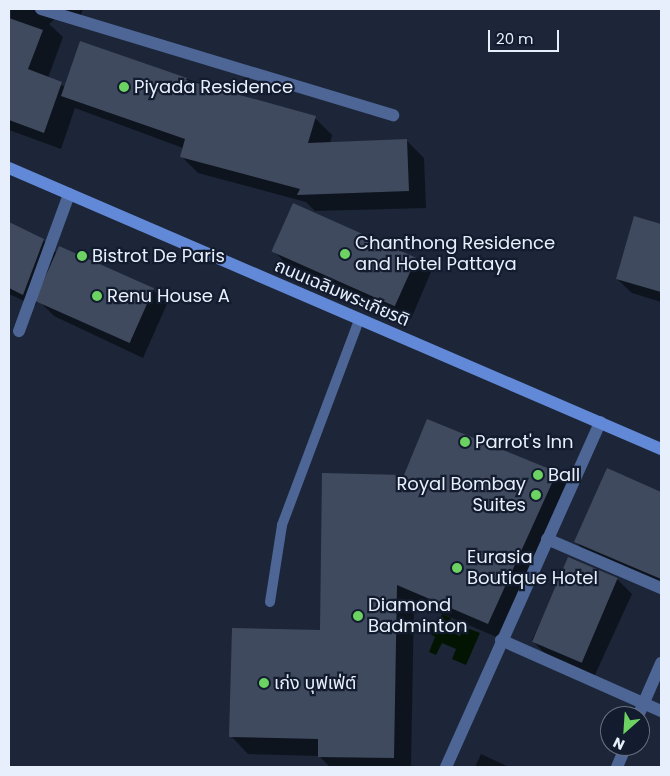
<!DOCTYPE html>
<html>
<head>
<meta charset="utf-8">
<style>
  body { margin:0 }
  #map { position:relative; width:670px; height:776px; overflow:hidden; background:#1c2638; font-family:Poppins,"Noto Sans Thai",sans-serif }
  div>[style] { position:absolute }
  .water>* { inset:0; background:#031502 }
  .shadow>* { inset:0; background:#0007 }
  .building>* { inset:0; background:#3f4a5f; transform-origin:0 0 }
  .service>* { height:10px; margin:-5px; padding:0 5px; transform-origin:5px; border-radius:5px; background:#4d6696 }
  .minor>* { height:12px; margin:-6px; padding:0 6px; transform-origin:6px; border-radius:6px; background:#4d6696 }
  .secondary>* { height:12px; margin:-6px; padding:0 6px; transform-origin:6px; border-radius:6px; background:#6289d7 }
  .dots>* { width:14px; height:14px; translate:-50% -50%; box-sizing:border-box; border:2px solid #131c2e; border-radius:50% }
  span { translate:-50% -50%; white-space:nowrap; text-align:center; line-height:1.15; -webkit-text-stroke:4.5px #131c2e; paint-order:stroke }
  .poi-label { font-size:18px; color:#e8effc }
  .left { translate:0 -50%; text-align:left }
  .right { translate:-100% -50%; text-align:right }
  .street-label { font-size:18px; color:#e8effc }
  .frame { position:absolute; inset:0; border:10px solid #e8effc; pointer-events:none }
  .north { position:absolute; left:600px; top:706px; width:50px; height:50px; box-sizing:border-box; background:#131c2e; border:1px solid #687080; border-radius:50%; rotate:206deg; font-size:14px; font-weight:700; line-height:20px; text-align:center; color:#e8effc }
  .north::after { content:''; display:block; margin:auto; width:18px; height:22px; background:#6cd362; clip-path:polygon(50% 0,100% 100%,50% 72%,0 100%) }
  .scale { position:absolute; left:488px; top:30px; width:71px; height:22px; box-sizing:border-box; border:2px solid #e8effc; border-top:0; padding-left:6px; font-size:15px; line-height:18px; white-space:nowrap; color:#e8effc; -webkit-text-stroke:4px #131c2e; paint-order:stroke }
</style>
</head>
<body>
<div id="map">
  <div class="water">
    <div style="clip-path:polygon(442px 614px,451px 618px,447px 630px,460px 636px,464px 627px,480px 633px,466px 665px,452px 659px,456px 649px,442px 643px,436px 655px,429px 652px,435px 637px,426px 631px,433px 624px,438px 627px)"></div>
  </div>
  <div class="shadow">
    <div style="clip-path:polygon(11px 9px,83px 9px,80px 18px,57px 17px,49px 24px,63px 37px,48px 78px,65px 87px,187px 79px,315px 118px,332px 135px,330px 143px,407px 141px,424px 158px,426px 208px,315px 211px,306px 202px,198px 173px,181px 156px,183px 148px,75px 108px,61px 149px,9px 130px)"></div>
    <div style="clip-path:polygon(635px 218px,661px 225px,661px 302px,632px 293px,617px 279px)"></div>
    <div style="clip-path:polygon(9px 224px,43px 240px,57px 254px,153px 290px,167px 304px,143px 358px,54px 316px,38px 300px,35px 306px,9px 294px)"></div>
    <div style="clip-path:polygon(274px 251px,417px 258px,431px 272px,411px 319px,288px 266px)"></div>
    <div style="clip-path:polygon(608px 470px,661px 493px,661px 589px,594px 560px,576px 542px)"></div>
    <div style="clip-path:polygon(556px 473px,574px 491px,506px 641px,414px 602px,411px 767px,330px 767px,319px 756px,248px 754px,231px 736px,321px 631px,405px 476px)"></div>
    <div style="clip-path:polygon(569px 559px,618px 580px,632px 594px,594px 677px,546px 655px,532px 640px)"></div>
    <div style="clip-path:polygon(481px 754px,509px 767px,475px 767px)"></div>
  </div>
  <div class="building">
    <div style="clip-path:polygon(9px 18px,43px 30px,28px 69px,62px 82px,44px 133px,9px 120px)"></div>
    <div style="clip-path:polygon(80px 41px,187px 78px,186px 80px,316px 116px,308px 143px,407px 139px,409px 191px,297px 195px,300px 189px,180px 157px,185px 139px,61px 96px)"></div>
    <div style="left:293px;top:203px;width:135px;height:53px;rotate:24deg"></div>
    <div style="clip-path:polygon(634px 216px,661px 224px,661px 292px,616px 279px)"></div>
    <div style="clip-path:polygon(9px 222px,44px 239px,23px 295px,9px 288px)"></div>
    <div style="left:59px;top:246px;width:104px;height:60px;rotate:24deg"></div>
    <div style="clip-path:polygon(427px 419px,557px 472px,488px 624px,397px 585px,394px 758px,318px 757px,318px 739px,229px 737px,232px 628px,320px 630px,322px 473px,404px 475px)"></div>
    <div style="clip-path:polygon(607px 468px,661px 492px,661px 579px,574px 542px)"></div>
    <div style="left:568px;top:557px;width:54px;height:92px;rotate:23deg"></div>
  </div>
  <div class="service">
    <div style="left:270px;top:602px;width:78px;rotate:-81.1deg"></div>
    <div style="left:282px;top:525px;width:219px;rotate:-69.4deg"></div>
  </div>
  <div class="minor">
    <div style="left:41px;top:9px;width:368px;rotate:16.8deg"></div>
    <div style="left:19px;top:331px;width:146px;rotate:-69.9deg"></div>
    <div style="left:547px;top:539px;width:124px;rotate:23.3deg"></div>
    <div style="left:501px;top:640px;width:175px;rotate:23.9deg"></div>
    <div style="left:638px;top:716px;width:58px;rotate:-66.5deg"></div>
    <div style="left:446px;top:767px;width:378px;rotate:-65.9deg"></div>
    <div style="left:617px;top:767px;width:23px;rotate:-67deg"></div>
  </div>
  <div class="secondary">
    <div style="left:9px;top:168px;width:710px;rotate:23.32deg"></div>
  </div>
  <div class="dots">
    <div style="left:124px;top:87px;background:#6cd362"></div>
    <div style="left:345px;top:254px;background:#6cd362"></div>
    <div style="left:82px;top:256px;background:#6cd362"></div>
    <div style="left:97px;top:296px;background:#6cd362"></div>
    <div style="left:465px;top:442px;background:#6cd362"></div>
    <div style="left:538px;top:475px;background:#6cd362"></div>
    <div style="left:536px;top:495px;background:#6cd362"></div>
    <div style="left:457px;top:568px;background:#6cd362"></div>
    <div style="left:358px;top:616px;background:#6cd362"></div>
    <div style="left:264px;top:683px;background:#6cd362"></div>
  </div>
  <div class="poi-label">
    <span class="left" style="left:134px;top:87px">Piyada Residence</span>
    <span class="left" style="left:355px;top:254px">Chanthong Residence<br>and Hotel Pattaya</span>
    <span class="left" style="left:92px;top:256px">Bistrot De Paris</span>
    <span class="left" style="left:107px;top:296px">Renu House A</span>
    <span class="left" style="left:475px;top:442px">Parrot's Inn</span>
    <span class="left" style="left:548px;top:475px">Ball</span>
    <span class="right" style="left:526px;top:495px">Royal Bombay<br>Suites</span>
    <span class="left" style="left:467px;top:568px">Eurasia<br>Boutique Hotel</span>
    <span class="left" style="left:368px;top:616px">Diamond<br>Badminton</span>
    <span class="left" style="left:274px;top:683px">เก่ง บุฟเฟ่ต์</span>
  </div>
  <div class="street-label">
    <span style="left:342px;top:293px;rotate:23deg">ถนนเฉลิมพระเกียรติ</span>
  </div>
  <div class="frame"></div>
  <div class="north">N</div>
  <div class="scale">20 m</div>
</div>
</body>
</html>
